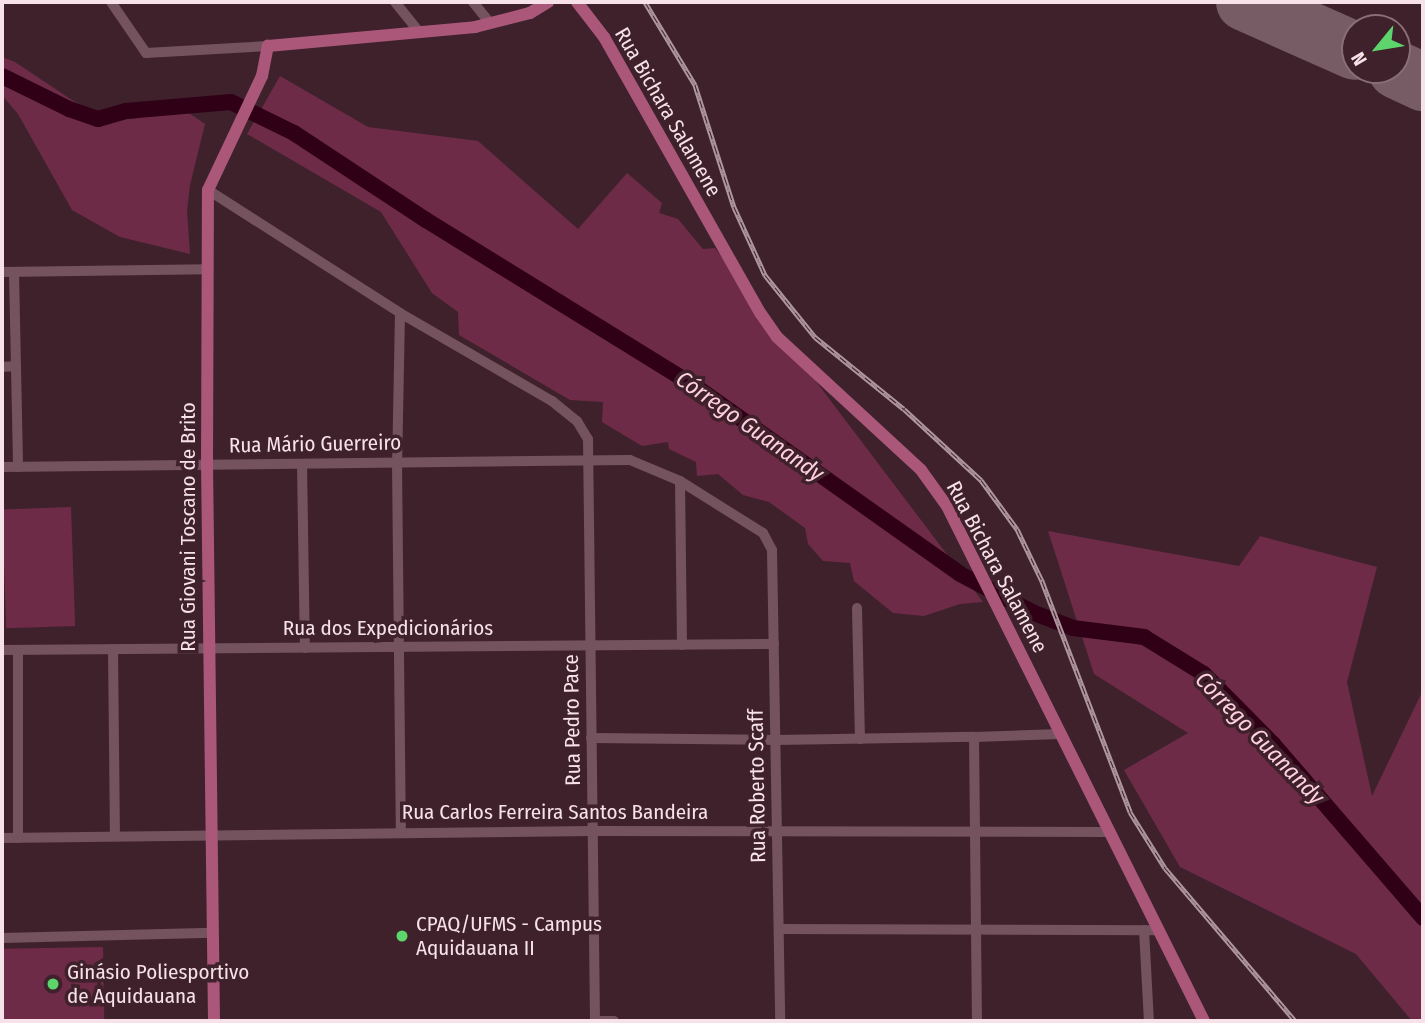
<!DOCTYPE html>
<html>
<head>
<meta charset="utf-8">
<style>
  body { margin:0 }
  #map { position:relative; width:1425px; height:1023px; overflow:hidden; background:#3f212c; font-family:"Fira Sans Condensed",sans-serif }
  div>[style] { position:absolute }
  .green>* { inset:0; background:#6e2b47; transform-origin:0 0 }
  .river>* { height:16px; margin:-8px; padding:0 8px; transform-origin:8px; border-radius:8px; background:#300017 }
  .runway>* { height:58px; margin:-29px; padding:0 29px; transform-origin:29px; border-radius:29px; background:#775c66 }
  .minor>* { height:10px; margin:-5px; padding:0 5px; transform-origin:5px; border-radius:5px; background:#74535f }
  .major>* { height:12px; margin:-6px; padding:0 6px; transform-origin:6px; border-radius:6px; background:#ab577a }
  .rail>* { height:5px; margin-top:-2.5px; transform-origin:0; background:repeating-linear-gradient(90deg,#3f212c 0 8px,#af979f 0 16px); box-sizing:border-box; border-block:2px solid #af979f }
  .dots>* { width:19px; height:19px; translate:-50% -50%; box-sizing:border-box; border:4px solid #3f212c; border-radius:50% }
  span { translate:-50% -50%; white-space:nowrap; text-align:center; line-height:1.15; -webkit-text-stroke:7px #3f212c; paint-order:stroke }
  .street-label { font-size:21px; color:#f6e2e8 }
  .poi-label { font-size:21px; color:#f6e2e8 }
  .left { translate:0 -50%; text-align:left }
  .water-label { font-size:23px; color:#ffd1e0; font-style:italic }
  .frame { position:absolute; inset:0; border:4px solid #f6e2e8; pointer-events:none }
  .north { position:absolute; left:1341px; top:14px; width:70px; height:70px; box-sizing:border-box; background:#3f212c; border:2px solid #886e77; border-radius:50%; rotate:240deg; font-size:19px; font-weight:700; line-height:28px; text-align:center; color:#f6e2e8 }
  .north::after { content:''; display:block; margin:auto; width:24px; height:32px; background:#5ed56c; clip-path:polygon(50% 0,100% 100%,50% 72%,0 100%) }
</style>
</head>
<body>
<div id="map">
  <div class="green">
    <div style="clip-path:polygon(2px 57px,15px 62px,81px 106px,106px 116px,132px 119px,183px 109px,205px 124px,190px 185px,187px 211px,190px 254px,120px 237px,72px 210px,18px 114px,2px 95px)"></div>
    <div style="clip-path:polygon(280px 76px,368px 127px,478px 141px,578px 229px,627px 173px,662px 203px,659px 213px,678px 219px,703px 249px,715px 248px,983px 602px,960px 604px,924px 616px,893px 613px,854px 581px,850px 563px,823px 561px,808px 544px,805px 528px,769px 502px,743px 495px,718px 474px,697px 476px,696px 462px,669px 449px,668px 442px,642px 446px,602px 422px,603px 402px,570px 400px,459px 335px,458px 312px,432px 293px,381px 212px,247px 134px)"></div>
    <div style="left:71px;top:507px;width:119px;height:69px;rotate:88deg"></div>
    <div style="clip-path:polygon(1048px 531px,1239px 566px,1260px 536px,1377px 567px,1347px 682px,1372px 796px,1423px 690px,1423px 1021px,1412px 1021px,1356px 954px,1180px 867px,1124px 770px,1188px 733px,1094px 674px)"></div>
    <div style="left:103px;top:947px;width:74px;height:101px;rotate:89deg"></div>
  </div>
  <div class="river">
    <div style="left:2px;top:76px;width:75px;rotate:26.2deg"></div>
    <div style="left:69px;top:109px;width:31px;rotate:19deg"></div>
    <div style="left:98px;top:119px;width:29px;rotate:-16deg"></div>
    <div style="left:126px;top:111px;width:105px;rotate:-4.9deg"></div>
    <div style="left:231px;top:102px;width:70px;rotate:26.2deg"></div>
    <div style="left:294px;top:133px;width:158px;rotate:33.4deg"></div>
    <div style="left:426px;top:220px;width:312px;rotate:31.7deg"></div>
    <div style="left:692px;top:384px;width:329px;rotate:35.3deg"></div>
    <div style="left:960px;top:574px;width:84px;rotate:27.8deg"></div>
    <div style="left:1034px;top:613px;width:42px;rotate:21deg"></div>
    <div style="left:1073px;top:628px;width:72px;rotate:7.2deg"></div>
    <div style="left:1144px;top:637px;width:70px;rotate:31.7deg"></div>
    <div style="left:1204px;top:674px;width:98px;rotate:45.4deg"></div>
    <div style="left:1273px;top:744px;width:230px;rotate:49.2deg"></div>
  </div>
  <div class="runway">
    <div style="left:1245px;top:2px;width:120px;rotate:24deg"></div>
    <div style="left:1397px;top:70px;width:29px;rotate:25deg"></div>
  </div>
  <div class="minor">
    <div style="left:111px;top:2px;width:62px;rotate:55.5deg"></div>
    <div style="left:146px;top:53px;width:122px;rotate:-3.3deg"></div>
    <div style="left:395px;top:2px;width:38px;rotate:51deg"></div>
    <div style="left:473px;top:2px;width:27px;rotate:51deg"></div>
    <div style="left:208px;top:190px;width:228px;rotate:32.6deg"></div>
    <div style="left:400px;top:313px;width:176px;rotate:30.1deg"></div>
    <div style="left:552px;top:401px;width:32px;rotate:39deg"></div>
    <div style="left:577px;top:421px;width:21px;rotate:59deg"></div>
    <div style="left:588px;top:439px;width:582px;rotate:89.31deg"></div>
    <div style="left:2px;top:272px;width:205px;rotate:-0.8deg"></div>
    <div style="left:14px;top:272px;width:195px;rotate:88.8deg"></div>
    <div style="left:400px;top:313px;width:150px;rotate:91.1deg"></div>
    <div style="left:397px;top:463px;width:369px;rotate:89.4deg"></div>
    <div style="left:2px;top:367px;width:14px;rotate:-4deg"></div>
    <div style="left:302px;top:464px;width:184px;rotate:89.1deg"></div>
    <div style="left:2px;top:467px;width:628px;rotate:-0.64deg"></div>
    <div style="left:630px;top:460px;width:54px;rotate:22.8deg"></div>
    <div style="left:680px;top:481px;width:164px;rotate:89.3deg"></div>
    <div style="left:680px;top:481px;width:98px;rotate:32.1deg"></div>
    <div style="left:763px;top:533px;width:19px;rotate:62deg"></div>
    <div style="left:772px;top:550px;width:471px;rotate:89deg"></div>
    <div style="left:857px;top:608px;width:131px;rotate:88.7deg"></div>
    <div style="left:113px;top:649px;width:187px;rotate:89.4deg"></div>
    <div style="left:2px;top:650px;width:772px;rotate:-0.45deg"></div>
    <div style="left:974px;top:737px;width:86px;rotate:-2deg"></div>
    <div style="left:591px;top:738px;width:184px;rotate:0.6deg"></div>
    <div style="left:775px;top:740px;width:199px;rotate:-0.9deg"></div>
    <div style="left:974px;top:737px;width:284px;rotate:89.4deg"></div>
    <div style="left:2px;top:838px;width:591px;rotate:-0.68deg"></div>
    <div style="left:593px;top:831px;width:515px;rotate:0.11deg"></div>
    <div style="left:18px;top:838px;width:188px;rotate:-90deg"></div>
    <div style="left:779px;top:929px;width:379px;rotate:0.2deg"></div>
    <div style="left:1144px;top:930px;width:91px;rotate:86.9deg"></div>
    <div style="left:2px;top:938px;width:211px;rotate:-1.4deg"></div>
    <div style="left:595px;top:1021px;width:19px"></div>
  </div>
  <div class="major">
    <div style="left:577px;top:2px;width:44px;rotate:52.4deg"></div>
    <div style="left:604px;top:37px;width:318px;rotate:60.5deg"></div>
    <div style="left:761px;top:314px;width:28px;rotate:55deg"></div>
    <div style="left:777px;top:337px;width:196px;rotate:42.7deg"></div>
    <div style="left:921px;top:470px;width:44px;rotate:54.2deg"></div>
    <div style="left:947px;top:506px;width:576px;rotate:63.48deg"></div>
    <div style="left:214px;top:1021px;width:556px;rotate:-90.72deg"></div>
    <div style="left:207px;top:465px;width:275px;rotate:-89.8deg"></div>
    <div style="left:208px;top:190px;width:126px;rotate:-64.7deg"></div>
    <div style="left:262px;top:76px;width:31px;rotate:-79deg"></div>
    <div style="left:268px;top:46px;width:208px;rotate:-5.2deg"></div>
    <div style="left:475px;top:27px;width:57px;rotate:-14.3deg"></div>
    <div style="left:530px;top:13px;width:21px;rotate:-31deg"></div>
  </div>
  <div class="rail">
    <div style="left:645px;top:2px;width:97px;rotate:58.9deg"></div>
    <div style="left:695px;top:85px;width:128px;rotate:72.3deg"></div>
    <div style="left:734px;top:207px;width:75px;rotate:65.5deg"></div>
    <div style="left:765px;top:275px;width:80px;rotate:51.1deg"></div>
    <div style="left:815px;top:337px;width:114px;rotate:39deg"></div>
    <div style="left:904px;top:409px;width:105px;rotate:42.7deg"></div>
    <div style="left:981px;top:480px;width:61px;rotate:53.7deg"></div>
    <div style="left:1017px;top:529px;width:58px;rotate:64.3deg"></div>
    <div style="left:1042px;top:581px;width:247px;rotate:69.1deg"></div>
    <div style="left:1130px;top:812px;width:66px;rotate:58deg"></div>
    <div style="left:1165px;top:868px;width:201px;rotate:49.6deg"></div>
  </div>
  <div class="dots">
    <div style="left:402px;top:936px;background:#5ed56c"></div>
    <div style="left:53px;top:984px;background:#5ed56c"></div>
  </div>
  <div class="street-label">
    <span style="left:668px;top:112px;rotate:60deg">Rua Bichara Salamene</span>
    <span style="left:315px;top:444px;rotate:-1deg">Rua Mário Guerreiro</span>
    <span style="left:188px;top:527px;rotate:-90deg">Rua Giovani Toscano de Brito</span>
    <span style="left:997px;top:567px;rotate:62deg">Rua Bichara Salamene</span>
    <span style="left:388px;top:628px">Rua dos Expedicionários</span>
    <span style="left:572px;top:720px;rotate:-91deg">Rua Pedro Pace</span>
    <span style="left:757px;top:786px;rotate:-91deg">Rua Roberto Scaff</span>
    <span style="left:555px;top:812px">Rua Carlos Ferreira Santos Bandeira</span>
  </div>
  <div class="poi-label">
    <span class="left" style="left:416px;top:936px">CPAQ/UFMS - Campus<br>Aquidauana II</span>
    <span class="left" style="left:67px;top:984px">Ginásio Poliesportivo<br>de Aquidauana</span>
  </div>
  <div class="water-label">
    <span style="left:750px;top:426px;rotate:35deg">Córrego Guanandy</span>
    <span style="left:1260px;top:738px;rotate:46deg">Córrego Guanandy</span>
  </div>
  <div class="frame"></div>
  <div class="north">N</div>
</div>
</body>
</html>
